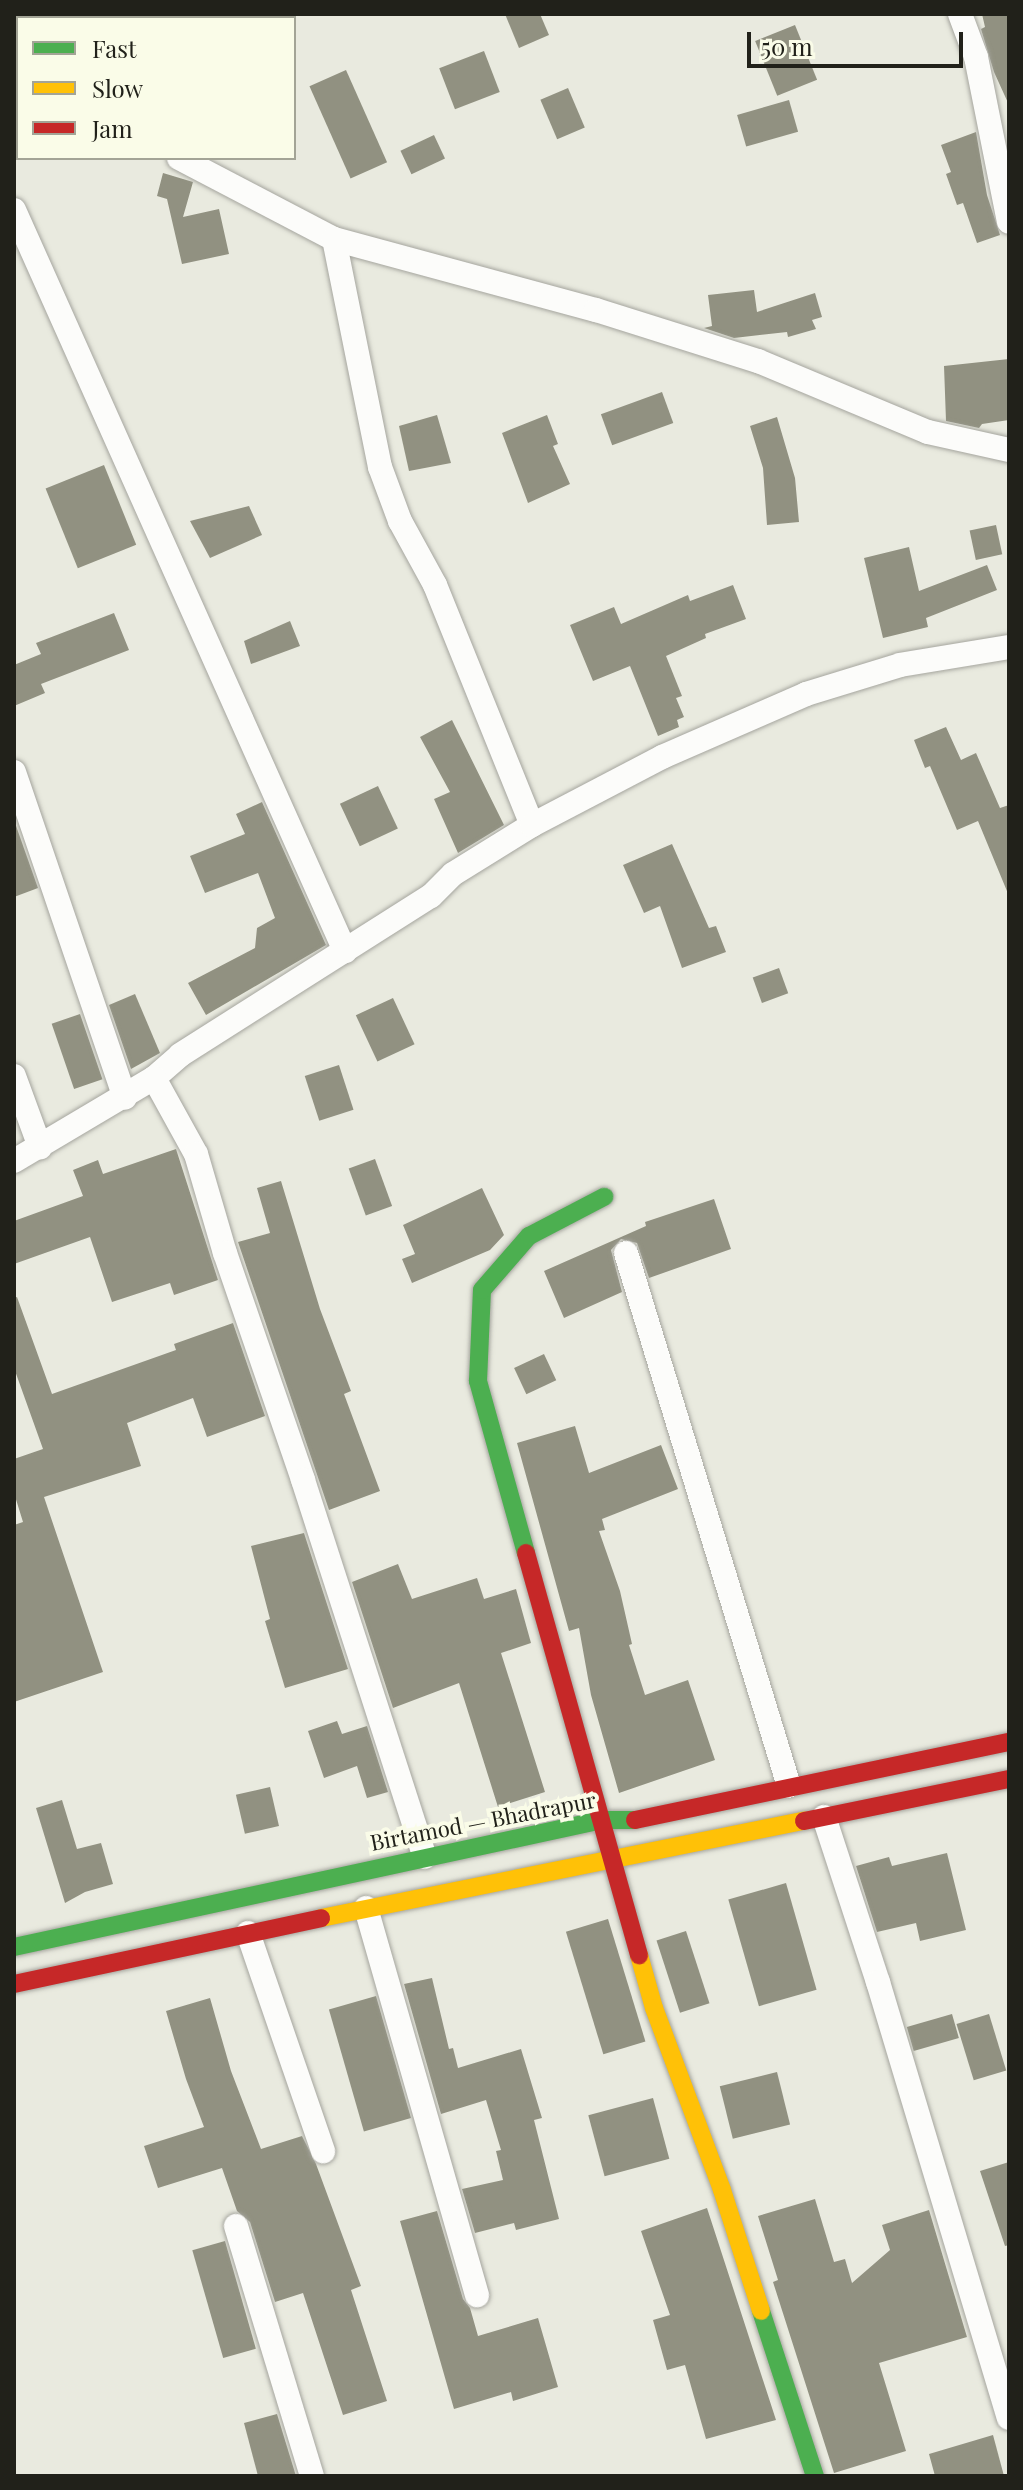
<!DOCTYPE html>
<html>
<head>
<meta charset="utf-8">
<style>
  body { margin:0 }
  #map { position:relative; width:1023px; height:2490px; overflow:hidden; background:#e9eadf; font-family:"Playfair Display",serif }
  div>[style] { position:absolute }
  .building>* { inset:0; background:#919181; transform-origin:0 0 }
  .roads { filter:drop-shadow(0 0 2px #a5a59e) drop-shadow(0 0 2px #a5a59e) }
  .street>* { height:24px; margin:-12px; padding:0 12px; transform-origin:12px; border-radius:12px; background:#fcfcfa }
  .fast>* { height:18px; margin:-9px; padding:0 9px; transform-origin:9px; border-radius:9px; background:#4caf50 }
  .slow>* { height:18px; margin:-9px; padding:0 9px; transform-origin:9px; border-radius:9px; background:#ffc107 }
  .jam>* { height:18px; margin:-9px; padding:0 9px; transform-origin:9px; border-radius:9px; background:#c62828 }
  span { translate:-50% -50%; white-space:nowrap; text-align:center; line-height:1.15; -webkit-text-stroke:8px #fafce8; paint-order:stroke }
  .street-label { font-size:22px; color:#21211a }
  .frame { position:absolute; inset:0; border:16px solid #21211a; pointer-events:none }
  .legend { position:absolute; left:16px; top:16px; width:280px; height:144px; box-sizing:border-box; background:#fafce8; border:2px solid #a3a496; margin:0; padding:10px 14px; list-style:none; font-size:24px; color:#21211a }
  .legend li { display:flex; align-items:center; gap:16px; height:40px }
  .legend b { width:40px; border:2px solid #a3a496 }
  .scale { position:absolute; left:747px; top:32px; width:216px; height:36px; box-sizing:border-box; border:4px solid #21211a; border-top:0; padding-left:10px; font-size:24px; line-height:28px; white-space:nowrap; color:#21211a; -webkit-text-stroke:6px #fafce8; paint-order:stroke }
</style>
</head>
<body>
<div id="map">
  <div class="building">
    <div style="clip-path:polygon(505px 14px,540px 14px,549px 35px,519px 48px)"></div>
    <div style="clip-path:polygon(982px 14px,1009px 14px,1009px 105px,994px 72px,981px 29px,985px 27px)"></div>
    <div style="left:795px;top:25px;width:59px;height:43px;rotate:68deg"></div>
    <div style="left:484px;top:51px;width:44px;height:48px;rotate:69deg"></div>
    <div style="left:346px;top:70px;width:101px;height:40px;rotate:66deg"></div>
    <div style="left:568px;top:88px;width:43px;height:30px;rotate:67deg"></div>
    <div style="left:789px;top:100px;width:33px;height:54px;rotate:74deg"></div>
    <div style="clip-path:polygon(976px 132px,987px 195px,1000px 235px,977px 243px,963px 203px,957px 205px,946px 174px,951px 172px,941px 145px)"></div>
    <div style="left:434px;top:135px;width:26px;height:37px;rotate:65deg"></div>
    <div style="clip-path:polygon(163px 173px,193px 182px,183px 217px,219px 209px,229px 254px,182px 264px,167px 199px,157px 196px)"></div>
    <div style="clip-path:polygon(754px 290px,757px 312px,815px 293px,822px 317px,812px 320px,816px 329px,788px 337px,787px 332px,734px 338px,704px 328px,712px 326px,708px 295px)"></div>
    <div style="clip-path:polygon(1009px 359px,1009px 420px,982px 424px,979px 428px,946px 421px,944px 366px)"></div>
    <div style="left:662px;top:392px;width:33px;height:65px;rotate:70deg"></div>
    <div style="clip-path:polygon(437px 415px,451px 463px,409px 471px,399px 426px)"></div>
    <div style="clip-path:polygon(547px 415px,558px 444px,553px 446px,570px 484px,528px 503px,502px 433px)"></div>
    <div style="clip-path:polygon(777px 417px,795px 478px,799px 522px,767px 525px,763px 468px,750px 426px)"></div>
    <div style="left:104px;top:465px;width:86px;height:63px;rotate:68deg"></div>
    <div style="clip-path:polygon(249px 506px,262px 535px,210px 558px,190px 521px)"></div>
    <div style="left:996px;top:525px;width:30px;height:27px;rotate:78deg"></div>
    <div style="clip-path:polygon(909px 547px,919px 591px,987px 565px,997px 590px,926px 618px,928px 627px,883px 638px,864px 558px)"></div>
    <div style="clip-path:polygon(733px 585px,746px 619px,705px 634px,706px 638px,666px 656px,682px 696px,676px 698px,684px 717px,677px 720px,679px 727px,658px 736px,630px 666px,593px 681px,570px 625px,614px 607px,621px 624px,688px 595px,690px 601px)"></div>
    <div style="clip-path:polygon(114px 613px,129px 650px,41px 684px,45px 693px,14px 706px,14px 665px,41px 654px,36px 643px)"></div>
    <div style="clip-path:polygon(290px 621px,300px 646px,251px 664px,244px 641px)"></div>
    <div style="clip-path:polygon(452px 720px,504px 825px,458px 853px,434px 799px,450px 792px,420px 737px)"></div>
    <div style="clip-path:polygon(946px 727px,961px 760px,976px 753px,1000px 808px,1009px 805px,1009px 896px,978px 821px,957px 830px,930px 766px,925px 768px,914px 740px)"></div>
    <div style="left:378px;top:786px;width:47px;height:42px;rotate:65deg"></div>
    <div style="clip-path:polygon(262px 802px,326px 945px,206px 1015px,188px 983px,255px 948px,257px 928px,275px 918px,258px 873px,205px 893px,190px 856px,245px 834px,236px 814px)"></div>
    <div style="clip-path:polygon(14px 820px,38px 888px,14px 897px)"></div>
    <div style="clip-path:polygon(672px 844px,709px 928px,716px 926px,726px 952px,682px 968px,660px 906px,644px 913px,623px 865px)"></div>
    <div style="left:779px;top:968px;width:27px;height:28px;rotate:70deg"></div>
    <div style="clip-path:polygon(135px 994px,160px 1053px,131px 1069px,109px 1005px)"></div>
    <div style="left:393px;top:998px;width:51px;height:41px;rotate:65deg"></div>
    <div style="left:80px;top:1014px;width:69px;height:30px;rotate:71deg"></div>
    <div style="left:339px;top:1065px;width:47px;height:36px;rotate:72deg"></div>
    <div style="clip-path:polygon(176px 1149px,218px 1280px,174px 1295px,170px 1283px,112px 1302px,90px 1237px,14px 1264px,14px 1221px,83px 1196px,73px 1170px,98px 1160px,103px 1174px)"></div>
    <div style="left:375px;top:1159px;width:50px;height:28px;rotate:70deg"></div>
    <div style="clip-path:polygon(281px 1181px,320px 1309px,351px 1391px,344px 1394px,380px 1491px,329px 1510px,238px 1242px,270px 1233px,257px 1188px)"></div>
    <div style="clip-path:polygon(482px 1188px,504px 1235px,490px 1250px,412px 1283px,402px 1259px,415px 1254px,403px 1225px)"></div>
    <div style="clip-path:polygon(714px 1199px,731px 1249px,649px 1278px,637px 1243px,621px 1239px,611px 1250px,622px 1292px,564px 1318px,544px 1271px,646px 1226px,645px 1222px)"></div>
    <div style="clip-path:polygon(17px 1297px,52px 1394px,176px 1350px,174px 1344px,233px 1323px,265px 1416px,207px 1437px,193px 1398px,127px 1423px,141px 1466px,44px 1497px,103px 1672px,14px 1702px,14px 1525px,23px 1522px,14px 1493px,14px 1459px,43px 1449px,14px 1368px,14px 1298px)"></div>
    <div style="left:544px;top:1354px;width:29px;height:33px;rotate:65deg"></div>
    <div style="clip-path:polygon(575px 1426px,589px 1473px,661px 1445px,678px 1489px,602px 1519px,605px 1530px,599px 1531px,620px 1591px,632px 1644px,629px 1645px,645px 1695px,688px 1680px,715px 1760px,619px 1793px,591px 1695px,579px 1628px,569px 1631px,517px 1443px)"></div>
    <div style="clip-path:polygon(304px 1533px,348px 1669px,285px 1688px,265px 1621px,270px 1619px,251px 1546px)"></div>
    <div style="clip-path:polygon(398px 1564px,412px 1599px,477px 1578px,484px 1599px,516px 1589px,531px 1643px,501px 1653px,545px 1792px,498px 1807px,459px 1683px,393px 1708px,352px 1582px)"></div>
    <div style="clip-path:polygon(337px 1721px,342px 1734px,367px 1726px,388px 1792px,367px 1798px,357px 1766px,324px 1778px,308px 1731px)"></div>
    <div style="left:270px;top:1787px;width:40px;height:35px;rotate:77deg"></div>
    <div style="clip-path:polygon(62px 1800px,77px 1849px,101px 1843px,113px 1884px,85px 1892px,65px 1903px,36px 1808px)"></div>
    <div style="clip-path:polygon(947px 1853px,966px 1930px,920px 1941px,916px 1923px,877px 1932px,856px 1866px,889px 1857px,892px 1866px)"></div>
    <div style="left:786px;top:1883px;width:111px;height:60px;rotate:74deg"></div>
    <div style="left:608px;top:1919px;width:128px;height:44px;rotate:73deg"></div>
    <div style="left:686px;top:1931px;width:76px;height:31px;rotate:72deg"></div>
    <div style="clip-path:polygon(432px 1978px,449px 2049px,453px 2048px,458px 2068px,521px 2049px,542px 2118px,534px 2120px,559px 2219px,516px 2230px,514px 2223px,475px 2233px,462px 2189px,503px 2180px,496px 2151px,501px 2150px,486px 2100px,441px 2114px,404px 1984px)"></div>
    <div style="left:376px;top:1996px;width:127px;height:49px;rotate:74deg"></div>
    <div style="clip-path:polygon(210px 1998px,231px 2071px,261px 2149px,302px 2136px,316px 2164px,361px 2286px,351px 2290px,387px 2401px,343px 2415px,303px 2293px,275px 2302px,250px 2222px,237px 2211px,222px 2168px,158px 2188px,144px 2146px,204px 2127px,186px 2079px,166px 2011px)"></div>
    <div style="left:952px;top:2014px;width:25px;height:47px;rotate:74deg"></div>
    <div style="left:989px;top:2014px;width:59px;height:34px;rotate:73deg"></div>
    <div style="left:777px;top:2072px;width:54px;height:59px;rotate:76deg"></div>
    <div style="left:653px;top:2098px;width:63px;height:67px;rotate:75deg"></div>
    <div style="clip-path:polygon(1009px 2162px,1009px 2245px,1005px 2246px,980px 2171px)"></div>
    <div style="clip-path:polygon(815px 2199px,834px 2262px,845px 2259px,852px 2283px,890px 2250px,882px 2225px,929px 2210px,967px 2337px,879px 2363px,906px 2451px,834px 2473px,773px 2282px,778px 2280px,758px 2216px)"></div>
    <div style="clip-path:polygon(707px 2208px,776px 2420px,706px 2439px,685px 2365px,667px 2370px,653px 2320px,670px 2315px,641px 2231px)"></div>
    <div style="clip-path:polygon(437px 2211px,463px 2299px,470px 2308px,478px 2336px,538px 2318px,558px 2387px,513px 2401px,511px 2392px,454px 2409px,400px 2221px)"></div>
    <div style="left:225px;top:2241px;width:112px;height:34px;rotate:74deg"></div>
    <div style="clip-path:polygon(277px 2414px,296px 2476px,258px 2476px,244px 2423px)"></div>
    <div style="clip-path:polygon(993px 2435px,1004px 2476px,935px 2476px,929px 2454px)"></div>
  </div>
  <div class="roads">
    <div class="street">
      <div style="left:960px;top:14px;width:46px;rotate:69.6deg"></div>
      <div style="left:976px;top:57px;width:168px;rotate:78.7deg"></div>
      <div style="left:14px;top:66px;width:4px;rotate:27deg"></div>
      <div style="left:179px;top:158px;width:175px;rotate:27.6deg"></div>
      <div style="left:334px;top:239px;width:271px;rotate:15.2deg"></div>
      <div style="left:596px;top:310px;width:170px;rotate:17.5deg"></div>
      <div style="left:758px;top:361px;width:184px;rotate:22.7deg"></div>
      <div style="left:928px;top:432px;width:83px;rotate:12.5deg"></div>
      <div style="left:14px;top:210px;width:812px;rotate:65.93deg"></div>
      <div style="left:334px;top:239px;width:233px;rotate:78.6deg"></div>
      <div style="left:380px;top:467px;width:58px;rotate:69.7deg"></div>
      <div style="left:400px;top:521px;width:73px;rotate:61.3deg"></div>
      <div style="left:435px;top:585px;width:259px;rotate:68deg"></div>
      <div style="left:14px;top:772px;width:344px;rotate:71.2deg"></div>
      <div style="left:14px;top:1076px;width:76px;rotate:69.9deg"></div>
      <div style="left:154px;top:1078px;width:35px;rotate:-41deg"></div>
      <div style="left:180px;top:1055px;width:297px;rotate:-32.4deg"></div>
      <div style="left:431px;top:896px;width:31px;rotate:-45deg"></div>
      <div style="left:453px;top:874px;width:93px;rotate:-31.8deg"></div>
      <div style="left:532px;top:825px;width:147px;rotate:-27.6deg"></div>
      <div style="left:662px;top:757px;width:157px;rotate:-23.6deg"></div>
      <div style="left:806px;top:694px;width:98px;rotate:-17.1deg"></div>
      <div style="left:900px;top:665px;width:110px;rotate:-9.4deg"></div>
      <div style="left:14px;top:1161px;width:163px;rotate:-30.7deg"></div>
      <div style="left:154px;top:1078px;width:87px;rotate:61.1deg"></div>
      <div style="left:196px;top:1154px;width:103px;rotate:73.7deg"></div>
      <div style="left:225px;top:1253px;width:240px;rotate:71deg"></div>
      <div style="left:303px;top:1480px;width:396px;rotate:72.1deg"></div>
      <div style="left:626px;top:1253px;width:557px;rotate:73deg"></div>
      <div style="left:824px;top:1817px;width:174px;rotate:71.9deg"></div>
      <div style="left:878px;top:1982px;width:455px;rotate:73.3deg"></div>
      <div style="left:366px;top:1908px;width:403px;rotate:74deg"></div>
      <div style="left:248px;top:1933px;width:231px;rotate:71deg"></div>
      <div style="left:236px;top:2226px;width:261px;rotate:73.1deg"></div>
    </div>
    <div class="fast">
      <div style="left:526px;top:1553px;width:179px;rotate:-105.6deg"></div>
      <div style="left:478px;top:1381px;width:91px;rotate:-87.5deg"></div>
      <div style="left:482px;top:1290px;width:72px;rotate:-49deg"></div>
      <div style="left:529px;top:1236px;width:85px;rotate:-27.5deg"></div>
      <div style="left:14px;top:1947px;width:602px;rotate:-12.19deg"></div>
      <div style="left:602px;top:1820px;width:33px"></div>
      <div style="left:761px;top:2311px;width:174px;rotate:71.9deg"></div>
    </div>
    <div class="slow">
      <div style="left:321px;top:1918px;width:493px;rotate:-11.4deg"></div>
      <div style="left:639px;top:1955px;width:55px;rotate:74.2deg"></div>
      <div style="left:654px;top:2008px;width:194px;rotate:69.5deg"></div>
      <div style="left:722px;top:2190px;width:127px;rotate:72.1deg"></div>
    </div>
    <div class="jam">
      <div style="left:526px;top:1553px;width:418px;rotate:74.3deg"></div>
      <div style="left:635px;top:1820px;width:382px;rotate:-11.8deg"></div>
      <div style="left:804px;top:1821px;width:209px;rotate:-11.6deg"></div>
      <div style="left:14px;top:1984px;width:314px;rotate:-12.1deg"></div>
    </div>
  </div>
  <div class="street-label">
    <span style="left:483px;top:1821px;rotate:-11deg">Birtamod — Bhadrapur</span>
  </div>
  <div class="frame"></div>
  <ul class="legend">
  <li><b style="height:10px;background:#4caf50"></b>Fast</li>
  <li><b style="height:10px;background:#ffc107"></b>Slow</li>
  <li><b style="height:10px;background:#c62828"></b>Jam</li>
  </ul>
  <div class="scale">50 m</div>
</div>
</body>
</html>
